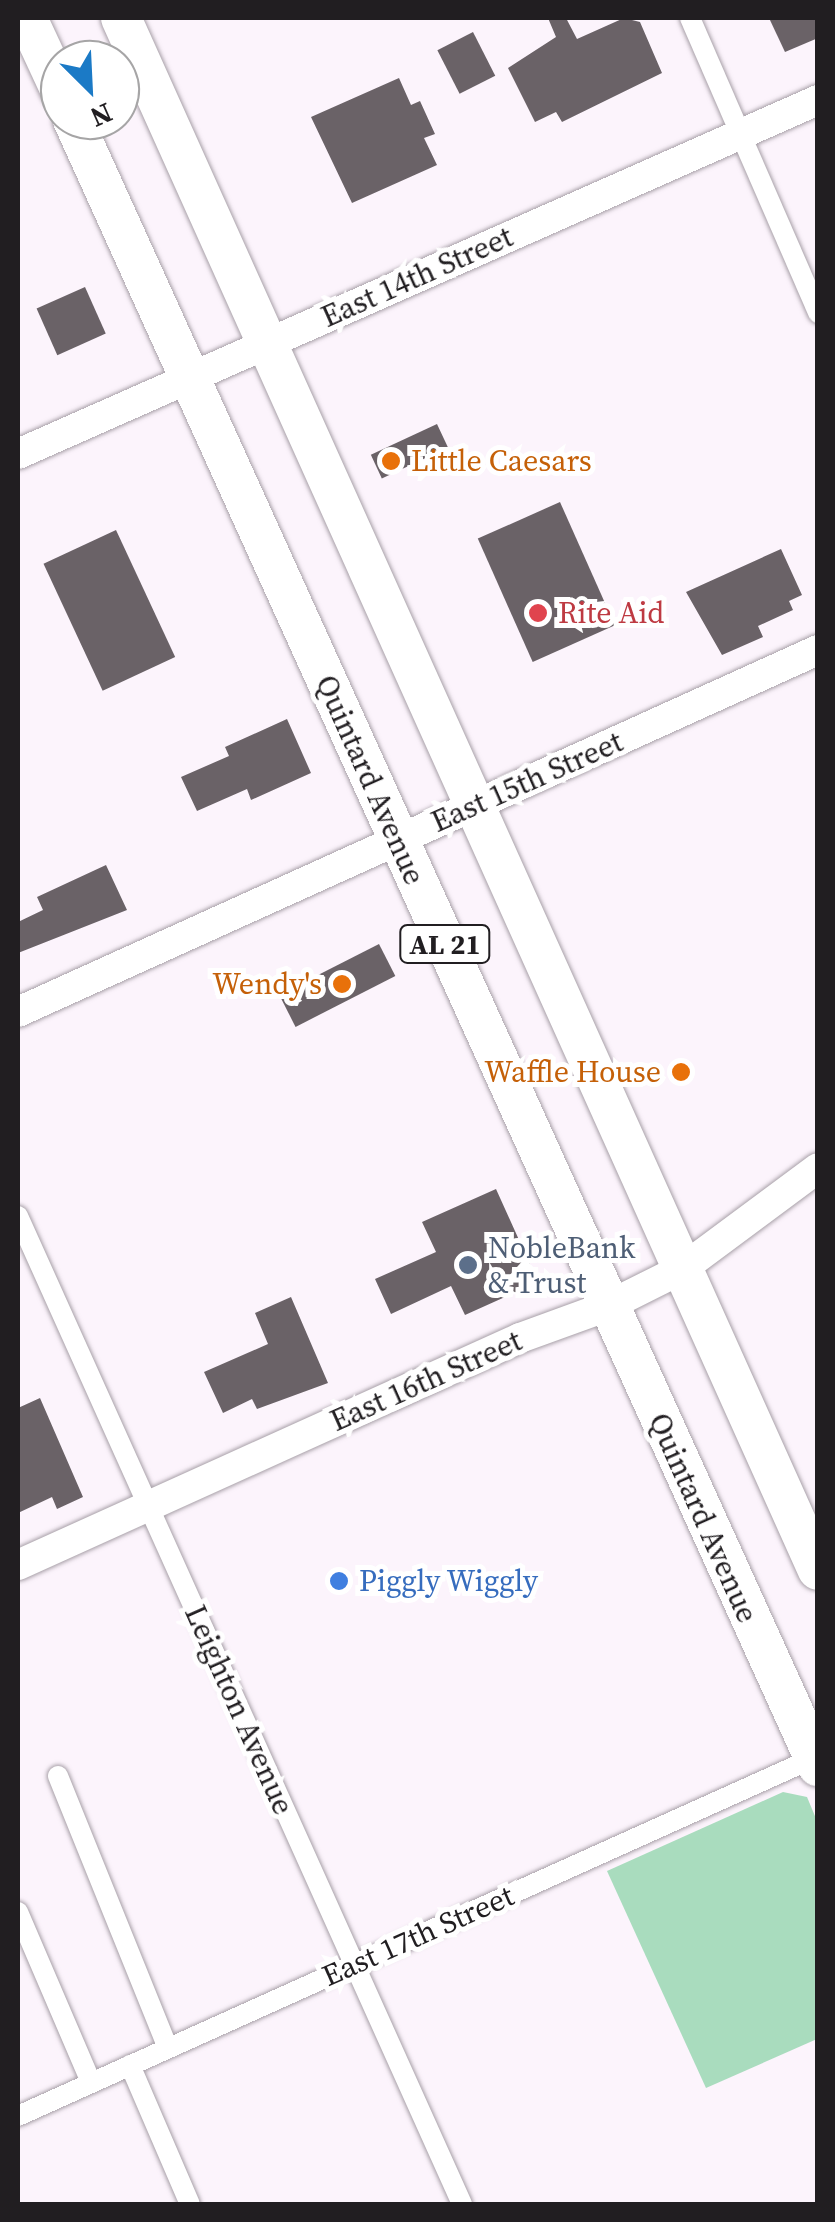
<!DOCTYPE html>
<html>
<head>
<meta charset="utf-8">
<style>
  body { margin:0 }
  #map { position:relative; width:835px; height:2222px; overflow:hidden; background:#fcf4fc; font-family:"Source Serif 4",serif }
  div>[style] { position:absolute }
  .green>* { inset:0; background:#a9dcbe }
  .building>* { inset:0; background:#6a6267; transform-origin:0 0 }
  .roads { filter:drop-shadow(0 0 2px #a8a0a8) drop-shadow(0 0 2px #a8a0a8) }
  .street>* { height:20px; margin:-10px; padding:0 10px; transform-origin:10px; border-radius:10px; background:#fff }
  .secondary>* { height:30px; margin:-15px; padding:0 15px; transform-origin:15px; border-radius:15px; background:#fff }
  .highway>* { height:40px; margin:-20px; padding:0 20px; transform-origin:20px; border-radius:20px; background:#fff }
  .dots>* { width:28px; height:28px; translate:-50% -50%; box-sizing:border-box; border:5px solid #fff; border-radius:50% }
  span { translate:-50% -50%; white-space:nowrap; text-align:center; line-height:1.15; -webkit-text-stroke:10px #fff; paint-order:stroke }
  .shield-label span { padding:2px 8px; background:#fff; border:2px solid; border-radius:8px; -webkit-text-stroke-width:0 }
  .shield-label { font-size:28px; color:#211e21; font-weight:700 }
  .street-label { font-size:30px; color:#211e21 }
  .food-label { font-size:30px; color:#c56008 }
  .left { translate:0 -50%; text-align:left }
  .right { translate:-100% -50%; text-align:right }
  .health-label { font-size:30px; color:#be3a42 }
  .service-label { font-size:30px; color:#4e5e75 }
  .shop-label { font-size:30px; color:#366cbe }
  .frame { position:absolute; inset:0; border:20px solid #211e21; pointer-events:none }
  .north { position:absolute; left:40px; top:40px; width:100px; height:100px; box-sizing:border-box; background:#fff; border:2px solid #a6a5a6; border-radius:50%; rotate:156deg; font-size:28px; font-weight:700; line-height:40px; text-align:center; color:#211e21 }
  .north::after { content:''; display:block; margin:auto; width:35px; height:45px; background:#1b7ac6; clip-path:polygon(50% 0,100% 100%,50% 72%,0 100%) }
</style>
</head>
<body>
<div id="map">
  <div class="green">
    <div style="clip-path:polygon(783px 1792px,807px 1797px,817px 1821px,817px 2039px,706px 2088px,607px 1871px)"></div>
  </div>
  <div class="building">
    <div style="clip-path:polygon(548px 18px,566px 18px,577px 39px,624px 18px,640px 22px,662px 73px,562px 122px,556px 112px,535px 122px,508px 68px,556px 37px)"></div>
    <div style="clip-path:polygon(769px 18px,818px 18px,818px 38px,785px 52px)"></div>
    <div style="left:473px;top:32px;width:49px;height:40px;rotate:63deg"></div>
    <div style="clip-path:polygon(399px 78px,411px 105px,420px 101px,435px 134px,424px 138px,437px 165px,352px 203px,311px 117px)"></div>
    <div style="left:85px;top:287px;width:51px;height:53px;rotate:66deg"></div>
    <div style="left:437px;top:424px;width:26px;height:73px;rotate:65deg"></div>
    <div style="left:560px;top:502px;width:135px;height:90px;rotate:66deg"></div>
    <div style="left:116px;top:530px;width:140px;height:80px;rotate:65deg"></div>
    <div style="clip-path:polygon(781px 549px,802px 595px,789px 601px,793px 610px,758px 626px,763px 637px,722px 655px,686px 592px)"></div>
    <div style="clip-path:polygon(287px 719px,311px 773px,251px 800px,247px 789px,197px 811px,181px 777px,229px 756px,225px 747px)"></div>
    <div style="clip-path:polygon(106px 865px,127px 910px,18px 953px,18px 922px,43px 910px,37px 897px)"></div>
    <div style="left:379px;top:944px;width:36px;height:112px;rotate:63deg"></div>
    <div style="clip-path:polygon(496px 1189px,538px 1282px,465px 1315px,451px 1286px,391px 1314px,375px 1279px,436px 1252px,422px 1222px)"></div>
    <div style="clip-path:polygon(291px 1297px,328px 1383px,257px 1409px,252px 1399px,223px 1413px,204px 1372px,268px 1344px,255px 1313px)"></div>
    <div style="clip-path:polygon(40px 1398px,83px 1497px,57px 1509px,52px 1497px,18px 1513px,18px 1408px)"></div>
  </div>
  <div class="roads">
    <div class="street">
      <div style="left:690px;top:18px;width:322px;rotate:66.5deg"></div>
      <div style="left:18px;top:1216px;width:1083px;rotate:65.8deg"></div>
      <div style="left:58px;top:1776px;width:293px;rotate:68deg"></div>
      <div style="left:18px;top:1912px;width:185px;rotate:66.8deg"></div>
      <div style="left:130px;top:2065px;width:151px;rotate:66.7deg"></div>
      <div style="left:18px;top:2116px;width:877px;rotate:-24.23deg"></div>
    </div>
    <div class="secondary">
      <div style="left:18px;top:454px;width:875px;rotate:-23.87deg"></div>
      <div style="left:18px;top:1012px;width:878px;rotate:-24.35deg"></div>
      <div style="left:18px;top:1565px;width:551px;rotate:-24.33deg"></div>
      <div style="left:520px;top:1338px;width:94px;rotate:-20deg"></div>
      <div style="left:608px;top:1306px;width:83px;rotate:-26.6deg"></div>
      <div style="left:682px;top:1269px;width:169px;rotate:-36.6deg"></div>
    </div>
    <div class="highway">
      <div style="left:27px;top:18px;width:78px;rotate:65.1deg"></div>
      <div style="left:121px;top:18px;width:1701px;rotate:65.82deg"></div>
      <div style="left:73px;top:120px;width:1807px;rotate:65.65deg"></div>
    </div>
  </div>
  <div class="dots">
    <div style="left:391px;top:461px;background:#e8710a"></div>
    <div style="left:538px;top:613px;background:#e0444e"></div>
    <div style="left:342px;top:984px;background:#e8710a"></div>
    <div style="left:681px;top:1072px;background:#e8710a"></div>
    <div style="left:468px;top:1265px;background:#5c6f8a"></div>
    <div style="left:339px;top:1581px;background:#3f7fe0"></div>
  </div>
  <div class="shield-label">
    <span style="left:445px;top:944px">AL 21</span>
  </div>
  <div class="street-label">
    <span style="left:417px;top:277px;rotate:-24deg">East 14th Street</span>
    <span style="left:370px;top:780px;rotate:66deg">Quintard Avenue</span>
    <span style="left:527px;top:782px;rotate:-24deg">East 15th Street</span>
    <span style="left:426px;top:1381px;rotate:-24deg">East 16th Street</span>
    <span style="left:703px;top:1518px;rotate:66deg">Quintard Avenue</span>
    <span style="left:239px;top:1710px;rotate:66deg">Leighton Avenue</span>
    <span style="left:418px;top:1936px;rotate:-24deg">East 17th Street</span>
  </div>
  <div class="food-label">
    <span class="left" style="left:411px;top:461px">Little Caesars</span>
    <span class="right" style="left:322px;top:984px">Wendy's</span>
    <span class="right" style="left:661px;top:1072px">Waffle House</span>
  </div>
  <div class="health-label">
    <span class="left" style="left:558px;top:613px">Rite Aid</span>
  </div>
  <div class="service-label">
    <span class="left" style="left:488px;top:1265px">NobleBank<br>&amp; Trust</span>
  </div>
  <div class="shop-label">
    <span class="left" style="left:359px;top:1581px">Piggly Wiggly</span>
  </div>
  <div class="frame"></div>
  <div class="north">N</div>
</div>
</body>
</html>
